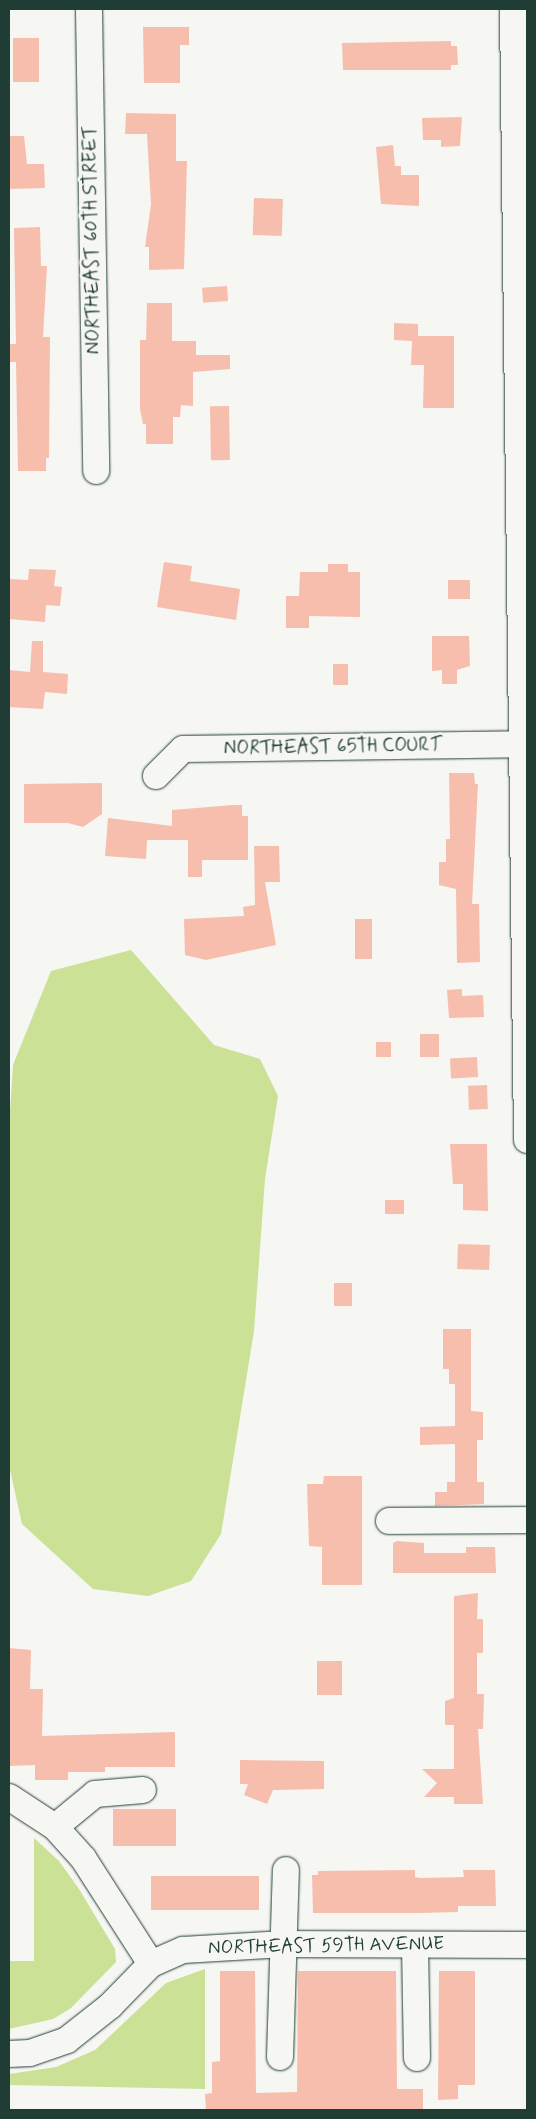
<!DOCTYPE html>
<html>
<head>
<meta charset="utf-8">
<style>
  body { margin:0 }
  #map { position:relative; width:536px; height:2119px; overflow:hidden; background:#f6f6f2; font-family:Mynerve,sans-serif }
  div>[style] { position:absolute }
  .green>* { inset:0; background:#cae196 }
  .building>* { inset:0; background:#f7beae; transform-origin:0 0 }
  .roads { filter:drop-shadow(0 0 1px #1f3d34) drop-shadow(0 0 1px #1f3d34) }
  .minor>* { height:26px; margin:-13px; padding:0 13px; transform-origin:13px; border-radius:13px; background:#f6f6f2 }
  span { translate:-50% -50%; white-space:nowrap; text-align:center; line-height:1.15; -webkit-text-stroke:5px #f6f6f2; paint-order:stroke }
  .street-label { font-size:19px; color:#1f3d34 }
  .frame { position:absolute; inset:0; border:10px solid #1f3d34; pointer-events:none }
</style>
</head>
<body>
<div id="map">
  <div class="green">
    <div style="clip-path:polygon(131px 950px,214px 1045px,260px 1059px,278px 1096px,265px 1179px,254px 1331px,221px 1534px,191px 1581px,148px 1596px,93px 1589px,22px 1524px,9px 1465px,9px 1127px,13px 1065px,51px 971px)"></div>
    <div style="clip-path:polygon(34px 1838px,59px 1861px,79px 1889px,115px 1949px,116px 1962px,71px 2008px,53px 2019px,9px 2029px,10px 1961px,34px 1961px)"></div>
    <div style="clip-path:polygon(205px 1969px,205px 2089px,9px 2085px,9px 2074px,56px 2067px,95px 2050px,166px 1983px)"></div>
  </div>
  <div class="building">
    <div style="clip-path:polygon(143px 27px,189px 27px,189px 45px,180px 45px,180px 83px,144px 83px)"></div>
    <div style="left:39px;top:38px;width:44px;height:26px;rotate:90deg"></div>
    <div style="clip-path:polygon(451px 41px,451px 46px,457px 46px,458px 65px,451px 65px,451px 70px,343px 70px,342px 43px)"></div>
    <div style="clip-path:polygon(126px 113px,176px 114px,176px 161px,187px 161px,184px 269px,149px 270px,149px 247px,145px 247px,151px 204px,147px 134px,125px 134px)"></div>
    <div style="clip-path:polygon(462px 117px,460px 146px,441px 147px,441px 140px,423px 140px,422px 118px)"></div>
    <div style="clip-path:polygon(9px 136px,24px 136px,27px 164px,44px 164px,45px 188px,9px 189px)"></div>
    <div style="clip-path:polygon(393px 145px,395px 166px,401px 166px,401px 175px,419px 175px,419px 206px,381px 204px,376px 147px)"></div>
    <div style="left:254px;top:198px;width:29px;height:37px;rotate:2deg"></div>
    <div style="clip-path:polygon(40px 227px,41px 266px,47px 266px,43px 337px,50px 337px,49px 458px,46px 458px,46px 471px,18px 471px,16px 362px,9px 362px,9px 344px,16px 344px,14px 228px)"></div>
    <div style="left:227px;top:286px;width:15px;height:25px;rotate:86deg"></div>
    <div style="clip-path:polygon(147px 303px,172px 303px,172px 341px,196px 341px,196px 355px,230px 355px,230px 369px,193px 372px,193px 406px,181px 405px,180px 417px,173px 417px,173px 444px,146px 444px,146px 424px,143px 424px,140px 409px,140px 340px,146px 340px)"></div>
    <div style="clip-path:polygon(394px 323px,418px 324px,418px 336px,454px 336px,454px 408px,423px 408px,424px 365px,411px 365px,412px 341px,394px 340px)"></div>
    <div style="left:229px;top:406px;width:54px;height:19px;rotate:89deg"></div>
    <div style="clip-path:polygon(164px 562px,192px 566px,190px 581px,240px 589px,236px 620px,157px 607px)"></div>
    <div style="clip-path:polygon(328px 564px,348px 564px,348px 572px,360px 572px,360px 617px,309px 616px,309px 628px,286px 628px,286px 596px,299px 596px,300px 572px,328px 572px)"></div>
    <div style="clip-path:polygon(29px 569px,56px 570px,54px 586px,62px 587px,60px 606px,46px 605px,45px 622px,9px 619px,9px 579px,28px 580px)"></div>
    <div style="left:448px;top:580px;width:22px;height:19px"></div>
    <div style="clip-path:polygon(432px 636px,469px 636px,470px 666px,457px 670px,457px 684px,442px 684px,442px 670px,432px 671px)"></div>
    <div style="clip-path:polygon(32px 641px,43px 641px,43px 672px,68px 674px,67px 694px,45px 692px,43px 709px,9px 707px,9px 670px,30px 672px)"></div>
    <div style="left:348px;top:664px;width:21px;height:15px;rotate:90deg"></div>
    <div style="clip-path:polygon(449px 773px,474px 773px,475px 784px,478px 784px,472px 904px,479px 904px,480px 962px,457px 963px,456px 889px,439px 885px,439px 862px,446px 862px,446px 839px,450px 839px)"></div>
    <div style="clip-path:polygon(102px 783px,102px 814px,83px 827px,68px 823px,24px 823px,24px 784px)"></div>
    <div style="clip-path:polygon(233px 805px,242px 805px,242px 816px,248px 816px,248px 860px,202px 860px,202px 877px,188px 877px,188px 840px,147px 840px,146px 859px,105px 856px,108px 818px,172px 826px,172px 810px)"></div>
    <div style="clip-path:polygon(254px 846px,279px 846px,280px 882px,265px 882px,276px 945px,206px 960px,185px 955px,184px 919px,244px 916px,243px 907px,255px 905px)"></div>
    <div style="left:355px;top:919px;width:17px;height:40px"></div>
    <div style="clip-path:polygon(462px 989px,462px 996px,483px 995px,484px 1017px,449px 1018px,447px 990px)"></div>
    <div style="left:420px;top:1034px;width:19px;height:23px"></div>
    <div style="left:376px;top:1042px;width:15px;height:15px"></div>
    <div style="left:477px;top:1057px;width:20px;height:27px;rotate:87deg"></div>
    <div style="left:487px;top:1085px;width:24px;height:19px;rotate:88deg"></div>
    <div style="clip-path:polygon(450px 1144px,487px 1144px,488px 1211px,463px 1210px,463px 1184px,453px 1184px)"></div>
    <div style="left:385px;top:1200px;width:19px;height:14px"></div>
    <div style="left:458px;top:1244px;width:32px;height:25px;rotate:2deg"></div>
    <div style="left:334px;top:1283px;width:18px;height:23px"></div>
    <div style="clip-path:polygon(443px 1329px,471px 1329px,471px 1411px,483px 1412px,483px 1440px,477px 1440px,477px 1482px,484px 1482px,484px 1504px,435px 1506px,435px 1492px,447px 1492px,447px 1482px,455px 1482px,455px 1444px,420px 1445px,420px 1427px,455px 1426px,455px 1384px,449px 1384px,449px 1369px,443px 1369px)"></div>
    <div style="clip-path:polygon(324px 1476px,362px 1476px,362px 1585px,322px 1585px,322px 1547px,309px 1546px,307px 1484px,323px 1484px)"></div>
    <div style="clip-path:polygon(397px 1541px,424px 1543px,424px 1553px,466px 1553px,466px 1547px,495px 1547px,496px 1573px,393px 1573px,393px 1543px)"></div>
    <div style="clip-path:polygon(478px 1593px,477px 1619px,483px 1619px,483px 1653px,477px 1653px,477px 1694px,484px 1694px,483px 1729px,478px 1729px,483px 1804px,454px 1804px,454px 1797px,424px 1797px,437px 1783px,422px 1769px,454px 1769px,454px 1725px,445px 1725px,445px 1701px,454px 1698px,454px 1596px)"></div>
    <div style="clip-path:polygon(9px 1648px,31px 1650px,30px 1689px,43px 1689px,42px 1736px,175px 1732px,175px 1767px,105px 1767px,105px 1772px,68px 1772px,68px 1780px,35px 1780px,35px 1765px,9px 1766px)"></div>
    <div style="left:317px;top:1661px;width:25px;height:34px"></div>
    <div style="clip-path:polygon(240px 1760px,324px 1761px,324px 1789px,273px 1790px,267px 1804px,244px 1795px,248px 1784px,240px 1784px)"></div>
    <div style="left:113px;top:1809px;width:63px;height:37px"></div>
    <div style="clip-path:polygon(415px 1870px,415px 1877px,420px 1878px,464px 1877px,463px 1870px,495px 1870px,496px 1906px,458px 1906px,458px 1912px,420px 1913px,313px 1913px,312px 1875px,318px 1875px,318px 1871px)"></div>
    <div style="left:259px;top:1876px;width:34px;height:108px;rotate:90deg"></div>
    <div style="clip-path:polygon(220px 1971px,255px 1971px,256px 2093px,297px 2092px,298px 1971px,396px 1971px,397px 2089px,423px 2089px,423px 2110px,206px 2110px,205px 2094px,212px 2093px,212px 2062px,220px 2061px)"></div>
    <div style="clip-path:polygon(439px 1971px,475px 1971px,475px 2085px,458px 2085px,458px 2099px,438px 2100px)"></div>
  </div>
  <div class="roads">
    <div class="minor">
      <div style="left:89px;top:9px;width:462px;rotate:89.1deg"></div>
      <div style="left:513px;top:9px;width:1131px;rotate:89.29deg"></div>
      <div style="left:156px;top:776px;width:38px;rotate:-45deg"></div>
      <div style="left:183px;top:749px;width:338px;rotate:-0.8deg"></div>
      <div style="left:389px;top:1521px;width:138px;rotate:-0.4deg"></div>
      <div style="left:9px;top:1797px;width:55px;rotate:33.1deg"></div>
      <div style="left:55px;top:1827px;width:42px;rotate:47.9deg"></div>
      <div style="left:83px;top:1858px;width:126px;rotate:57.3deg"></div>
      <div style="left:55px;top:1827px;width:52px;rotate:-39.5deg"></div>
      <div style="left:95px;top:1794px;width:48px;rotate:-4.8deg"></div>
      <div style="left:415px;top:1945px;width:113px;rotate:89deg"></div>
      <div style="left:9px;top:2054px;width:21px;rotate:-3deg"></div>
      <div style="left:30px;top:2053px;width:39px;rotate:-19deg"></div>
      <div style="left:67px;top:2040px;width:55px;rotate:-38.3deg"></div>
      <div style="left:110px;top:2006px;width:59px;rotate:-45.7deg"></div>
      <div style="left:151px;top:1964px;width:35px;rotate:-24deg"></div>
      <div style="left:183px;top:1950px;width:102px;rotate:-3.4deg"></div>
      <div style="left:285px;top:1944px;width:242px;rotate:0.2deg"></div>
      <div style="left:280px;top:2057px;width:187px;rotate:-88.2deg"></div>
    </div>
  </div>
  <div class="street-label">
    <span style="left:92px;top:240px;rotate:-91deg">NORTHEAST 60TH STREET</span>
    <span style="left:333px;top:747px;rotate:-1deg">NORTHEAST 65TH COURT</span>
    <span style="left:326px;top:1946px;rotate:-1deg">NORTHEAST 59TH AVENUE</span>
  </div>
  <div class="frame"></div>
</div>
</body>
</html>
